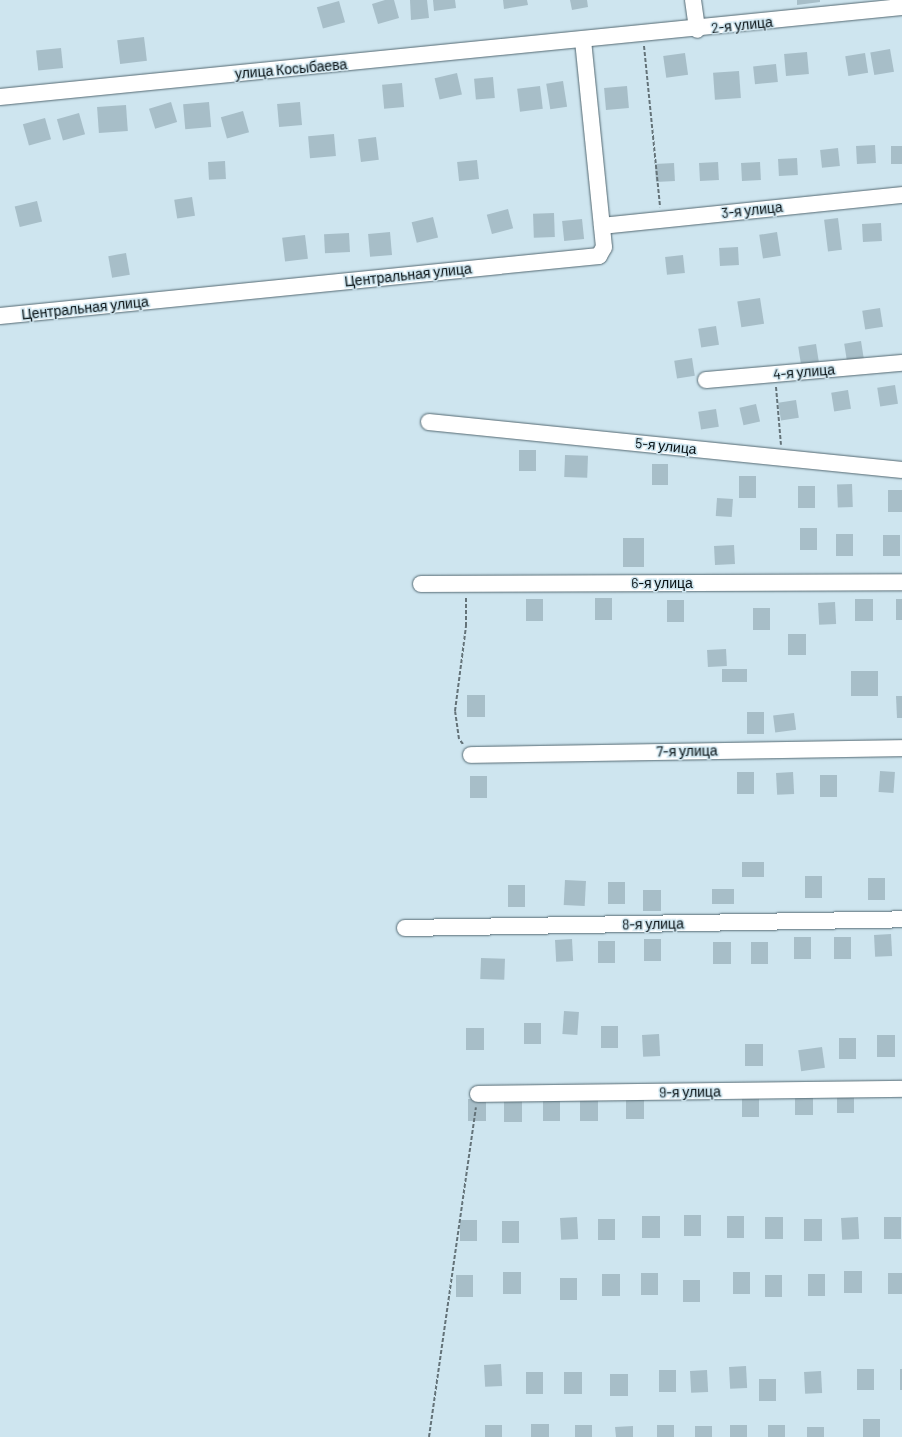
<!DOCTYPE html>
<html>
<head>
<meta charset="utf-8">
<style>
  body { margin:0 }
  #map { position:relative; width:902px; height:1437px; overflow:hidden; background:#cee5ef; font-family:Barlow,sans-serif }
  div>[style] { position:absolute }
  .building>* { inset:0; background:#a7bec8; transform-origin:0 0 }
  .path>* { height:2px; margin-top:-1px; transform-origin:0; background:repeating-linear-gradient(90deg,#647379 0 4px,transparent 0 6px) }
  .roads { filter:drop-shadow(0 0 1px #536871) drop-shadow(0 0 1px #536871) }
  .minor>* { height:16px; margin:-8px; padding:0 8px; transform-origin:8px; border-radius:8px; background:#fff }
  span { translate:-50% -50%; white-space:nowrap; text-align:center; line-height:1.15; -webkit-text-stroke:3px #cee5ef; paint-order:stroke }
  .street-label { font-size:14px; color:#081013 }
</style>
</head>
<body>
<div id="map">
  <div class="building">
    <div style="clip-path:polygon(385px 0,394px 0,399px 18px,378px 24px,372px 4px)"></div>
    <div style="clip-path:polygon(410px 0,427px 0,429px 18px,411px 20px)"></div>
    <div style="clip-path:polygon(433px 0,455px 0,456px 8px,434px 11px)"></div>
    <div style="clip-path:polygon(503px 0,527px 0,528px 5px,504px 9px)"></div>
    <div style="clip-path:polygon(570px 0,587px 0,588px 7px,572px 10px)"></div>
    <div style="clip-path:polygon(797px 0,820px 0,820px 2px,797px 5px)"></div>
    <div style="left:339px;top:1px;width:22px;height:23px;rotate:74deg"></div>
    <div style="left:144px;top:37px;width:24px;height:27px;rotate:83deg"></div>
    <div style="left:61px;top:48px;width:20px;height:25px;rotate:84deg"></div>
    <div style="left:890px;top:49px;width:23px;height:20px;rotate:80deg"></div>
    <div style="left:807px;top:52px;width:22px;height:23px;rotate:85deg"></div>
    <div style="left:685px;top:53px;width:22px;height:22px;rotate:82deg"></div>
    <div style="left:865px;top:53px;width:20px;height:20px;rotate:81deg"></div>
    <div style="left:776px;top:64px;width:18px;height:23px;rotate:84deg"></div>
    <div style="left:739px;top:71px;width:27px;height:26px;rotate:86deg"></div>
    <div style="left:457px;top:73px;width:22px;height:23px;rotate:77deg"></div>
    <div style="left:493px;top:77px;width:21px;height:19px;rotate:85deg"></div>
    <div style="left:563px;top:81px;width:26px;height:17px;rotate:81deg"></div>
    <div style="left:402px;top:83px;width:24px;height:20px;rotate:85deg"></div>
    <div style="left:540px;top:86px;width:23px;height:23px;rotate:83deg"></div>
    <div style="left:627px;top:86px;width:22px;height:23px;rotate:85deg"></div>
    <div style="left:171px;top:102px;width:21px;height:23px;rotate:73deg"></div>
    <div style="left:209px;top:102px;width:25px;height:26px;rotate:85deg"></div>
    <div style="left:300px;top:102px;width:23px;height:23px;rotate:85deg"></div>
    <div style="left:126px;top:105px;width:26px;height:29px;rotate:86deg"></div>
    <div style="left:243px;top:111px;width:22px;height:23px;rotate:74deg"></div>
    <div style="left:79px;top:113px;width:22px;height:23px;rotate:74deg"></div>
    <div style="left:45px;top:118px;width:22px;height:23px;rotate:74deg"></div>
    <div style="left:334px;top:134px;width:22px;height:26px;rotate:85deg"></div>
    <div style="left:376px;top:137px;width:23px;height:18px;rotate:83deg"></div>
    <div style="left:875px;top:145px;width:18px;height:19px;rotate:87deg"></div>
    <div style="left:902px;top:146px;width:18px;height:11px;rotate:90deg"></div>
    <div style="left:838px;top:148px;width:18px;height:18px;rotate:84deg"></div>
    <div style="left:797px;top:158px;width:17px;height:19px;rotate:87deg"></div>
    <div style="left:477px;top:160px;width:19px;height:20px;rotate:84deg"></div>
    <div style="left:225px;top:161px;width:18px;height:17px;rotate:87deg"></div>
    <div style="left:718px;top:162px;width:18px;height:19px;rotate:87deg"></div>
    <div style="left:760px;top:162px;width:18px;height:19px;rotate:87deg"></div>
    <div style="left:674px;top:163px;width:18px;height:19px;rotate:87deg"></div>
    <div style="left:192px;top:197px;width:19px;height:18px;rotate:81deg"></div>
    <div style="left:37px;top:201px;width:21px;height:23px;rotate:76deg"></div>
    <div style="left:508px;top:209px;width:20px;height:22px;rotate:75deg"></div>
    <div style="left:554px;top:213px;width:24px;height:21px;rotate:88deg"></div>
    <div style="left:433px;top:217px;width:21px;height:22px;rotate:76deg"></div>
    <div style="left:838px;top:218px;width:32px;height:14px;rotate:83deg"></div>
    <div style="left:582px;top:219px;width:20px;height:20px;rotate:84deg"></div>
    <div style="left:881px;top:223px;width:18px;height:19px;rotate:87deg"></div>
    <div style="left:390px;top:232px;width:23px;height:22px;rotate:85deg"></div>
    <div style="left:777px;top:232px;width:24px;height:18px;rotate:81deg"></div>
    <div style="left:349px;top:233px;width:19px;height:25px;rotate:87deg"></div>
    <div style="left:305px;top:235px;width:24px;height:23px;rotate:83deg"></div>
    <div style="left:738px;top:247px;width:18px;height:19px;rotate:87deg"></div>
    <div style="left:126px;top:253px;width:22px;height:18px;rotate:80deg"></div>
    <div style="left:683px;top:255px;width:18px;height:18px;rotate:84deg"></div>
    <div style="left:760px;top:298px;width:26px;height:23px;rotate:81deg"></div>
    <div style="left:880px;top:308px;width:19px;height:18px;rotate:81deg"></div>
    <div style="left:716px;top:326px;width:19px;height:18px;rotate:81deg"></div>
    <div style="left:861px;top:341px;width:19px;height:17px;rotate:81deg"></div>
    <div style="left:816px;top:344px;width:18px;height:18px;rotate:81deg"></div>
    <div style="left:692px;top:358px;width:18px;height:18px;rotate:81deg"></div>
    <div style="left:895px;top:385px;width:19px;height:18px;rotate:81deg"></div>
    <div style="left:848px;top:390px;width:19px;height:17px;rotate:81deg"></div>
    <div style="left:796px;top:400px;width:18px;height:18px;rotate:81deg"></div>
    <div style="left:756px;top:404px;width:18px;height:17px;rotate:77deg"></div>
    <div style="left:716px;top:409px;width:18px;height:18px;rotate:81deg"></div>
    <div style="left:519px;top:450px;width:17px;height:21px"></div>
    <div style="left:565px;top:455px;width:23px;height:22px;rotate:2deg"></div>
    <div style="left:652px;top:464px;width:16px;height:21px"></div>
    <div style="left:739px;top:476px;width:17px;height:22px"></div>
    <div style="left:852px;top:484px;width:23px;height:15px;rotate:88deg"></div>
    <div style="left:798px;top:486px;width:17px;height:22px"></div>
    <div style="left:902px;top:490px;width:22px;height:14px;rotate:90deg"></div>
    <div style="left:717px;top:498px;width:16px;height:18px;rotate:4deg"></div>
    <div style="left:800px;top:528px;width:17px;height:22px"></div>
    <div style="left:836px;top:534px;width:17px;height:22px"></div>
    <div style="left:883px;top:535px;width:17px;height:21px"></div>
    <div style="left:623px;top:538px;width:21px;height:29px"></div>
    <div style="left:734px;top:545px;width:19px;height:20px;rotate:87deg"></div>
    <div style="left:595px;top:598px;width:17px;height:22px"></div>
    <div style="left:526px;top:599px;width:17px;height:22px"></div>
    <div style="left:873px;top:599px;width:22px;height:18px;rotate:90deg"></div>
    <div style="left:896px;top:599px;width:6px;height:21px"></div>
    <div style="left:667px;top:600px;width:17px;height:22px"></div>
    <div style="left:835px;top:602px;width:22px;height:17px;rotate:87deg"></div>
    <div style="left:753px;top:608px;width:17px;height:22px"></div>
    <div style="left:788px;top:634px;width:18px;height:21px"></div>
    <div style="left:726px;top:649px;width:17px;height:19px;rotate:87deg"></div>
    <div style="left:747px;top:669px;width:13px;height:25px;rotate:90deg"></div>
    <div style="left:851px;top:671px;width:27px;height:25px"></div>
    <div style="left:467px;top:695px;width:18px;height:22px"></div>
    <div style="clip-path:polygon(896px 696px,902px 696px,902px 718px,897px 718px)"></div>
    <div style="left:747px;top:712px;width:17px;height:22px"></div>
    <div style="left:794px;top:713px;width:17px;height:21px;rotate:83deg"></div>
    <div style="left:880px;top:771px;width:15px;height:21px;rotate:4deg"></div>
    <div style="left:737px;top:772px;width:17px;height:22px"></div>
    <div style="left:793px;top:772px;width:22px;height:17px;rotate:87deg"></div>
    <div style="left:837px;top:775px;width:22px;height:17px;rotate:90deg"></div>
    <div style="left:470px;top:776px;width:17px;height:22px"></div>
    <div style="left:742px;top:862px;width:22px;height:15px"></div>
    <div style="left:805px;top:876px;width:17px;height:22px"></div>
    <div style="left:868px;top:878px;width:17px;height:22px"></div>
    <div style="left:565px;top:880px;width:21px;height:25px;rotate:3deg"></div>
    <div style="left:608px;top:882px;width:17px;height:22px"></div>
    <div style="left:508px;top:885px;width:17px;height:22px"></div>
    <div style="left:712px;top:889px;width:22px;height:15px"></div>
    <div style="left:643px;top:890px;width:18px;height:21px"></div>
    <div style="left:891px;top:934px;width:22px;height:17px;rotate:87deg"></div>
    <div style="left:811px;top:937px;width:22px;height:17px;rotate:90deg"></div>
    <div style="left:851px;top:937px;width:22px;height:17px;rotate:90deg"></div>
    <div style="left:572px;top:939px;width:22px;height:17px;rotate:87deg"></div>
    <div style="left:644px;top:939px;width:17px;height:22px"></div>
    <div style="left:598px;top:941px;width:17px;height:22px"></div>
    <div style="left:713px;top:942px;width:18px;height:22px"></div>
    <div style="left:751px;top:942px;width:17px;height:22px"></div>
    <div style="left:481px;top:958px;width:24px;height:21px;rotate:2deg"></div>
    <div style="left:564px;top:1011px;width:15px;height:23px;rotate:4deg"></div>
    <div style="left:524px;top:1023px;width:17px;height:21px"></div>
    <div style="left:601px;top:1026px;width:17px;height:22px"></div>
    <div style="left:466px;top:1028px;width:18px;height:22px"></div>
    <div style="left:659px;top:1034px;width:22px;height:17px;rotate:87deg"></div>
    <div style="left:895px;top:1035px;width:22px;height:18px;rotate:90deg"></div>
    <div style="left:839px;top:1038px;width:17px;height:21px"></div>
    <div style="left:763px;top:1044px;width:22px;height:18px;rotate:90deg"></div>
    <div style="left:822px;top:1047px;width:21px;height:24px;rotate:82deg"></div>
    <div style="left:837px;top:1091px;width:17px;height:22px"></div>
    <div style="left:795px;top:1094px;width:18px;height:21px"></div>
    <div style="left:759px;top:1095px;width:22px;height:17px;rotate:90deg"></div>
    <div style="left:626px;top:1097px;width:18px;height:22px"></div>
    <div style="left:468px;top:1099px;width:18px;height:22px"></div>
    <div style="left:543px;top:1099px;width:17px;height:22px"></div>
    <div style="left:580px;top:1099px;width:18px;height:22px"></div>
    <div style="left:504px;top:1101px;width:18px;height:21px"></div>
    <div style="left:684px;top:1215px;width:17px;height:21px"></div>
    <div style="left:642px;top:1216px;width:18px;height:22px"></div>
    <div style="left:727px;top:1216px;width:17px;height:22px"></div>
    <div style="left:577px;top:1217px;width:22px;height:17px;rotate:87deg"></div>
    <div style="left:783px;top:1217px;width:22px;height:18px;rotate:90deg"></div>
    <div style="left:858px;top:1217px;width:22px;height:17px;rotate:87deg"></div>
    <div style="left:884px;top:1217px;width:17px;height:22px"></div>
    <div style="left:598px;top:1219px;width:17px;height:21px"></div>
    <div style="left:804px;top:1219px;width:18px;height:22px"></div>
    <div style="left:460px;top:1220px;width:17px;height:21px"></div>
    <div style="left:519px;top:1221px;width:22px;height:17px;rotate:90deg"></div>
    <div style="left:862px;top:1271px;width:22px;height:18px;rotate:90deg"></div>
    <div style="left:503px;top:1272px;width:18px;height:22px"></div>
    <div style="left:733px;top:1272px;width:17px;height:22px"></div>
    <div style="left:641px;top:1273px;width:17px;height:22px"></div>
    <div style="left:888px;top:1273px;width:14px;height:21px"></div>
    <div style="left:602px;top:1274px;width:18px;height:22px"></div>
    <div style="left:808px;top:1274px;width:17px;height:22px"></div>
    <div style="left:456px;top:1275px;width:17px;height:22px"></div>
    <div style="left:765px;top:1275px;width:17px;height:22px"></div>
    <div style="left:560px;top:1278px;width:17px;height:22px"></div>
    <div style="left:683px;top:1280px;width:17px;height:22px"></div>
    <div style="left:501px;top:1364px;width:22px;height:17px;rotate:87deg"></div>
    <div style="left:746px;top:1366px;width:22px;height:17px;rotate:87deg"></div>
    <div style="left:857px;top:1369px;width:17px;height:21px"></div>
    <div style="left:900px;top:1369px;width:2px;height:21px"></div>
    <div style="left:659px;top:1370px;width:17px;height:22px"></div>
    <div style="left:707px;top:1370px;width:22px;height:17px;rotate:87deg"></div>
    <div style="left:821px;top:1371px;width:22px;height:17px;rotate:87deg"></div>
    <div style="left:526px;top:1372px;width:17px;height:22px"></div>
    <div style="left:582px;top:1372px;width:22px;height:18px;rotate:90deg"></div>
    <div style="left:610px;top:1374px;width:18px;height:22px"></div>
    <div style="left:759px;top:1379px;width:17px;height:22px"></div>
    <div style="left:880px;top:1419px;width:18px;height:17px;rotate:90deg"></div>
    <div style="left:549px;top:1424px;width:13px;height:18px;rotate:90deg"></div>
    <div style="left:485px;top:1425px;width:17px;height:12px"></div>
    <div style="left:575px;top:1425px;width:17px;height:12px"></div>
    <div style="left:674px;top:1425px;width:12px;height:17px;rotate:90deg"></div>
    <div style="left:730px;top:1425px;width:17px;height:12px"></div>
    <div style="left:768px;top:1425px;width:17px;height:12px"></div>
    <div style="clip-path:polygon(633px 1426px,633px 1437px,616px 1437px,615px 1427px)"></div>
    <div style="left:695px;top:1426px;width:17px;height:11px"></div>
    <div style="left:824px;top:1427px;width:10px;height:17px;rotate:90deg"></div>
  </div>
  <div class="path">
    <div style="left:644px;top:46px;width:162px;rotate:84.3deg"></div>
    <div style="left:776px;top:387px;width:58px;rotate:85.1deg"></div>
    <div style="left:463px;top:744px;width:6px;rotate:-129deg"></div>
    <div style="left:459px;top:739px;width:28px;rotate:-98deg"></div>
    <div style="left:455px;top:711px;width:86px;rotate:-82.6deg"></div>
    <div style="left:466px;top:626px;width:29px;rotate:-90deg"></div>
    <div style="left:429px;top:1437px;width:333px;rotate:-81.9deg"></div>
  </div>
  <div class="roads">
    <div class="minor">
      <div style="left:693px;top:0;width:30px;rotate:82deg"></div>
      <div style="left:0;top:97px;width:906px;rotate:-5.7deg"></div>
      <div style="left:602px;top:226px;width:302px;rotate:-5.9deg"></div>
      <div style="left:0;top:316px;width:602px;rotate:-5.72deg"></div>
      <div style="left:599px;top:256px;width:10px;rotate:-61deg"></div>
      <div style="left:604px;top:247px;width:207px;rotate:-95.8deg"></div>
      <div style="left:706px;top:380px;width:197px;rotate:-5deg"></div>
      <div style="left:429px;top:422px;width:475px;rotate:5.8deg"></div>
      <div style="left:421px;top:584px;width:481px;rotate:-0.2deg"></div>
      <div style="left:471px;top:755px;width:431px;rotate:-0.9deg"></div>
      <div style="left:405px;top:928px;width:497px;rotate:-1deg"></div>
      <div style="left:478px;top:1094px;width:424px;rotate:-0.7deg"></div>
    </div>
  </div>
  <div class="street-label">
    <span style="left:742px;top:25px;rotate:-6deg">2-я улица</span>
    <span style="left:291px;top:69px;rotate:-5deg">улица Косыбаева</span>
    <span style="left:752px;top:210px;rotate:-6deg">3-я улица</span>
    <span style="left:408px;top:275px;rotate:-6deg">Центральная улица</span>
    <span style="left:85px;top:308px;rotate:-6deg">Центральная улица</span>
    <span style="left:804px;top:372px;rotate:-5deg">4-я улица</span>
    <span style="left:666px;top:446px;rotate:6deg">5-я улица</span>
    <span style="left:662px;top:583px">6-я улица</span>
    <span style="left:687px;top:751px;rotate:-1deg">7-я улица</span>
    <span style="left:653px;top:924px;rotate:-1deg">8-я улица</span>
    <span style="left:690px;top:1092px;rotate:-1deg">9-я улица</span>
  </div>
</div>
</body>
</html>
